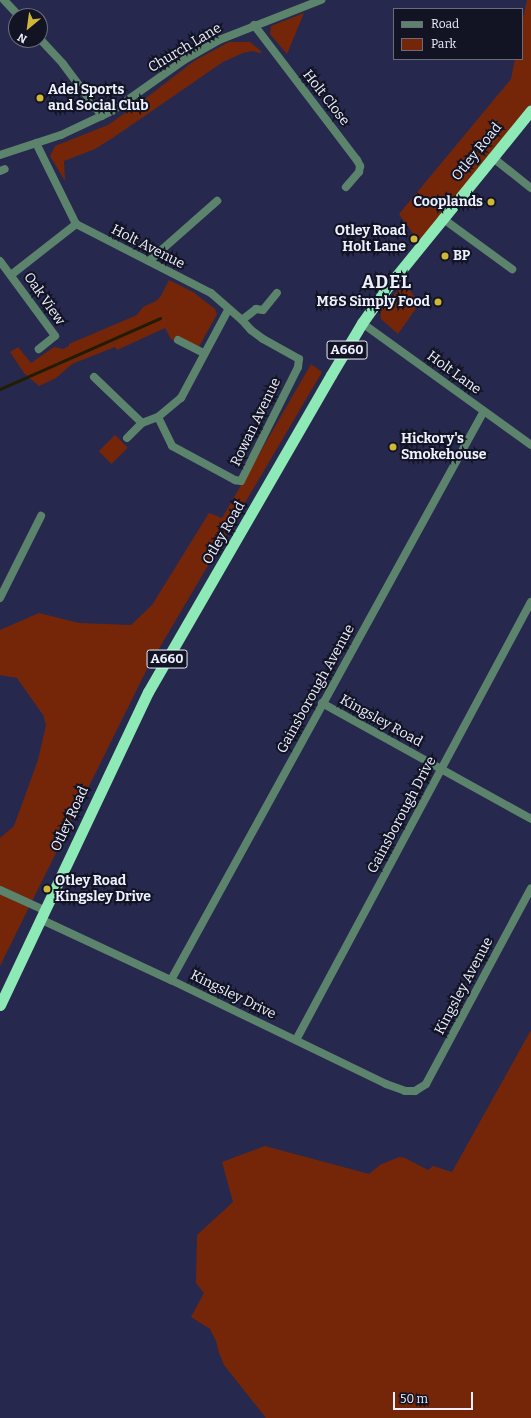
<!DOCTYPE html>
<html>
<head>
<meta charset="utf-8">
<style>
  body { margin:0 }
  #map { position:relative; width:531px; height:1418px; overflow:hidden; background:#26294d; font-family:Bitter,serif }
  div>[style] { position:absolute }
  .green>* { inset:0; background:#752608; transform-origin:0 0 }
  .stream>* { height:3px; margin:-1.5px; padding:0 1.5px; transform-origin:1.5px; border-radius:1.5px; background:#221c00 }
  .minor>* { height:8px; margin:-4px; padding:0 4px; transform-origin:4px; border-radius:4px; background:#5c836c }
  .tertiary>* { height:8px; margin:-4px; padding:0 4px; transform-origin:4px; border-radius:4px; background:#5c836c }
  .trunk>* { height:11px; margin:-5.5px; padding:0 5.5px; transform-origin:5.5px; border-radius:5.5px; background:#8deab6 }
  .dots>* { width:11px; height:11px; translate:-50% -50%; box-sizing:border-box; border:2px solid #121424; border-radius:50% }
  span { translate:-50% -50%; white-space:nowrap; text-align:center; line-height:1.15; -webkit-text-stroke:4px #121424; paint-order:stroke }
  .shield-label span { padding:1px 3px; background:#121424; border:1px solid; border-radius:3px; -webkit-text-stroke-width:0 }
  .shield-label { font-size:13px; color:#edf0fe; font-weight:700 }
  .street-label { font-size:14px; color:#edf0fe }
  .poi-label { font-size:14px; color:#edf0fe; font-weight:700 }
  .left { translate:0 -50%; text-align:left }
  .right { translate:-100% -50%; text-align:right }
  .district-label { font-size:18px; color:#edf0fe; font-weight:700; letter-spacing:1px }
  .legend { position:absolute; left:393px; top:8px; width:130px; height:52px; box-sizing:border-box; background:#121424; border:1px solid #6a6c7b; margin:0; padding:5px 7px; list-style:none; font-size:12px; color:#edf0fe }
  .legend li { display:flex; align-items:center; gap:8px; height:20px }
  .legend b { width:20px; border:1px solid #6a6c7b }
  .north { position:absolute; left:8px; top:8px; width:40px; height:40px; box-sizing:border-box; background:#121424; border:1px solid #6a6c7b; border-radius:50%; rotate:209deg; font-size:11px; font-weight:700; line-height:16px; text-align:center; color:#edf0fe }
  .north::after { content:''; display:block; margin:auto; width:14px; height:18px; background:#d0b837; clip-path:polygon(50% 0,100% 100%,50% 72%,0 100%) }
  .scale { position:absolute; left:393px; top:1392px; width:80px; height:18px; box-sizing:border-box; border:2px solid #edf0fe; border-top:0; padding-left:5px; font-size:12px; line-height:14px; white-space:nowrap; color:#edf0fe; -webkit-text-stroke:3px #121424; paint-order:stroke }
</style>
</head>
<body>
<div id="map">
  <div class="green">
    <div style="clip-path:polygon(527px 0,531px 0,531px 110px,421px 245px,399px 214px,511px 79px,515px 59px,522px 59px,522px 23px)"></div>
    <div style="clip-path:polygon(304px 13px,287px 54px,270px 34px,271px 26px)"></div>
    <div style="clip-path:polygon(229px 42px,250px 42px,262px 52px,260px 53px,252px 51px,243px 53px,223px 62px,114px 137px,95px 149px,64px 161px,65px 181px,50px 156px,55px 146px,108px 125px,146px 98px,194px 61px)"></div>
    <div style="clip-path:polygon(169px 280px,193px 292px,215px 309px,217px 314px,196px 352px,171px 339px,165px 328px,117px 350px,115px 347px,72px 364px,56px 378px,39px 386px,24px 373px,10px 352px,18px 347px,31px 363px,54px 347px,63px 349px,69px 346px,69px 344px,137px 315px,143px 307px,156px 301px,161px 296px)"></div>
    <div style="clip-path:polygon(405px 282px,419px 304px,398px 334px,381px 319px,380px 311px)"></div>
    <div style="clip-path:polygon(311px 364px,322px 372px,147px 669px,0 966px,0 838px,14px 826px,38px 760px,46px 725px,43px 715px,17px 678px,0 675px,0 630px,39px 613px,79px 623px,131px 625px,152px 605px,209px 513px,222px 518px)"></div>
    <div style="left:115px;top:435px;width:18px;height:23px;rotate:45deg"></div>
    <div style="clip-path:polygon(531px 1030px,531px 1418px,266px 1418px,224px 1365px,219px 1353px,216px 1341px,210px 1329px,191px 1317px,204px 1293px,196px 1283px,197px 1235px,233px 1202px,222px 1162px,265px 1146px,369px 1174px,380px 1165px,399px 1157px,405px 1158px,428px 1170px,433px 1166px,452px 1172px)"></div>
  </div>
  <div class="stream">
    <div style="left:0;top:389px;width:175px;rotate:-23.9deg"></div>
  </div>
  <div class="minor">
    <div style="left:4px;top:0;width:22px;rotate:47deg"></div>
    <div style="left:254px;top:25px;width:170px;rotate:52.7deg"></div>
    <div style="left:357px;top:160px;width:7px;rotate:63deg"></div>
    <div style="left:360px;top:166px;width:6px;rotate:99deg"></div>
    <div style="left:359px;top:172px;width:20px;rotate:131deg"></div>
    <div style="left:40px;top:39px;width:34px;rotate:47deg"></div>
    <div style="left:63px;top:64px;width:65px;rotate:53.1deg"></div>
    <div style="left:36px;top:143px;width:90px;rotate:63.7deg"></div>
    <div style="left:76px;top:224px;width:152px;rotate:27.1deg"></div>
    <div style="left:211px;top:293px;width:41px;rotate:41.1deg"></div>
    <div style="left:242px;top:320px;width:18px;rotate:-38deg"></div>
    <div style="left:256px;top:309px;width:7px;rotate:8deg"></div>
    <div style="left:263px;top:310px;width:22px;rotate:-51deg"></div>
    <div style="left:492px;top:157px;width:50px;rotate:38.5deg"></div>
    <div style="left:0;top:171px;width:5px;rotate:-22deg"></div>
    <div style="left:442px;top:218px;width:87px;rotate:36.1deg"></div>
    <div style="left:0;top:261px;width:93px;rotate:53.7deg"></div>
    <div style="left:55px;top:336px;width:21px;rotate:141deg"></div>
    <div style="left:149px;top:261px;width:91px;rotate:-41.4deg"></div>
    <div style="left:11px;top:275px;width:83px;rotate:-38.1deg"></div>
    <div style="left:362px;top:323px;width:208px;rotate:35.8deg"></div>
    <div style="left:178px;top:340px;width:28px;rotate:27deg"></div>
    <div style="left:94px;top:377px;width:66px;rotate:43.8deg"></div>
    <div style="left:158px;top:417px;width:32px;rotate:64deg"></div>
    <div style="left:172px;top:446px;width:72px;rotate:28.4deg"></div>
    <div style="left:235px;top:480px;width:6px;rotate:9deg"></div>
    <div style="left:241px;top:481px;width:127px;rotate:-63.4deg"></div>
    <div style="left:298px;top:367px;width:8px;rotate:-83deg"></div>
    <div style="left:299px;top:359px;width:41px;rotate:-150.9deg"></div>
    <div style="left:263px;top:339px;width:15px;rotate:-143deg"></div>
    <div style="left:251px;top:330px;width:13px;rotate:-132deg"></div>
    <div style="left:127px;top:438px;width:21px;rotate:-45deg"></div>
    <div style="left:142px;top:423px;width:17px;rotate:-21deg"></div>
    <div style="left:158px;top:417px;width:30px;rotate:-40deg"></div>
    <div style="left:181px;top:398px;width:100px;rotate:-61.9deg"></div>
    <div style="left:0;top:598px;width:92px;rotate:-63.4deg"></div>
    <div style="left:322px;top:703px;width:239px;rotate:29deg"></div>
    <div style="left:0;top:890px;width:48px;rotate:24.4deg"></div>
    <div style="left:40px;top:919px;width:145px;rotate:25deg"></div>
    <div style="left:171px;top:980px;width:239px;rotate:25.8deg"></div>
    <div style="left:386px;top:1084px;width:20px;rotate:20deg"></div>
    <div style="left:405px;top:1091px;width:10px"></div>
    <div style="left:415px;top:1091px;width:13px;rotate:-32deg"></div>
    <div style="left:426px;top:1084px;width:222px;rotate:-61.8deg"></div>
    <div style="left:171px;top:980px;width:649px;rotate:-61.19deg"></div>
    <div style="left:296px;top:1040px;width:497px;rotate:-61.8deg"></div>
  </div>
  <div class="tertiary">
    <div style="left:0;top:155px;width:64px;rotate:-18.2deg"></div>
    <div style="left:61px;top:135px;width:56px;rotate:-25.2deg"></div>
    <div style="left:112px;top:111px;width:88px;rotate:-35.3deg"></div>
    <div style="left:184px;top:60px;width:40px;rotate:-29.7deg"></div>
    <div style="left:219px;top:40px;width:110px;rotate:-21.4deg"></div>
  </div>
  <div class="trunk">
    <div style="left:0;top:1005px;width:346px;rotate:-64.7deg"></div>
    <div style="left:148px;top:692px;width:366px;rotate:-60deg"></div>
    <div style="left:331px;top:375px;width:61px;rotate:-59.2deg"></div>
    <div style="left:362px;top:323px;width:47px;rotate:-54.6deg"></div>
    <div style="left:389px;top:285px;width:225px;rotate:-50.9deg"></div>
  </div>
  <div class="dots">
    <div style="left:40px;top:98px;background:#d0b837"></div>
    <div style="left:491px;top:202px;background:#d0b837"></div>
    <div style="left:414px;top:239px;background:#d0b837"></div>
    <div style="left:445px;top:256px;background:#d0b837"></div>
    <div style="left:438px;top:302px;background:#d0b837"></div>
    <div style="left:393px;top:447px;background:#d0b837"></div>
    <div style="left:47px;top:889px;background:#d0b837"></div>
  </div>
  <div class="shield-label">
    <span style="left:347px;top:350px">A660</span>
    <span style="left:167px;top:659px">A660</span>
  </div>
  <div class="street-label">
    <span style="left:185px;top:48px;rotate:-31deg">Church Lane</span>
    <span style="left:326px;top:98px;rotate:52deg">Holt Close</span>
    <span style="left:477px;top:152px;rotate:-51deg">Otley Road</span>
    <span style="left:148px;top:247px;rotate:27deg">Holt Avenue</span>
    <span style="left:44px;top:299px;rotate:55deg">Oak View</span>
    <span style="left:454px;top:373px;rotate:36deg">Holt Lane</span>
    <span style="left:256px;top:422px;rotate:-64deg">Rowan Avenue</span>
    <span style="left:224px;top:533px;rotate:-60deg">Otley Road</span>
    <span style="left:316px;top:689px;rotate:-61deg">Gainsborough Avenue</span>
    <span style="left:381px;top:721px;rotate:29deg">Kingsley Road</span>
    <span style="left:402px;top:815px;rotate:-62deg">Gainsborough Drive</span>
    <span style="left:70px;top:819px;rotate:-65deg">Otley Road</span>
    <span style="left:464px;top:986px;rotate:-62deg">Kingsley Avenue</span>
    <span style="left:233px;top:995px;rotate:26deg">Kingsley Drive</span>
  </div>
  <div class="poi-label">
    <span class="left" style="left:48px;top:98px">Adel Sports<br>and Social Club</span>
    <span class="right" style="left:483px;top:202px">Cooplands</span>
    <span class="right" style="left:406px;top:239px">Otley Road<br>Holt Lane</span>
    <span class="left" style="left:453px;top:256px">BP</span>
    <span class="right" style="left:430px;top:302px">M&amp;S Simply Food</span>
    <span class="left" style="left:401px;top:447px">Hickory's<br>Smokehouse</span>
    <span class="left" style="left:55px;top:889px">Otley Road<br>Kingsley Drive</span>
  </div>
  <div class="district-label">
    <span style="left:387px;top:282px">ADEL</span>
  </div>
  <ul class="legend">
  <li><b style="height:5px;background:#5c836c"></b>Road</li>
  <li><b style="height:11px;background:#752608"></b>Park</li>
  </ul>
  <div class="north">N</div>
  <div class="scale">50 m</div>
</div>
</body>
</html>
